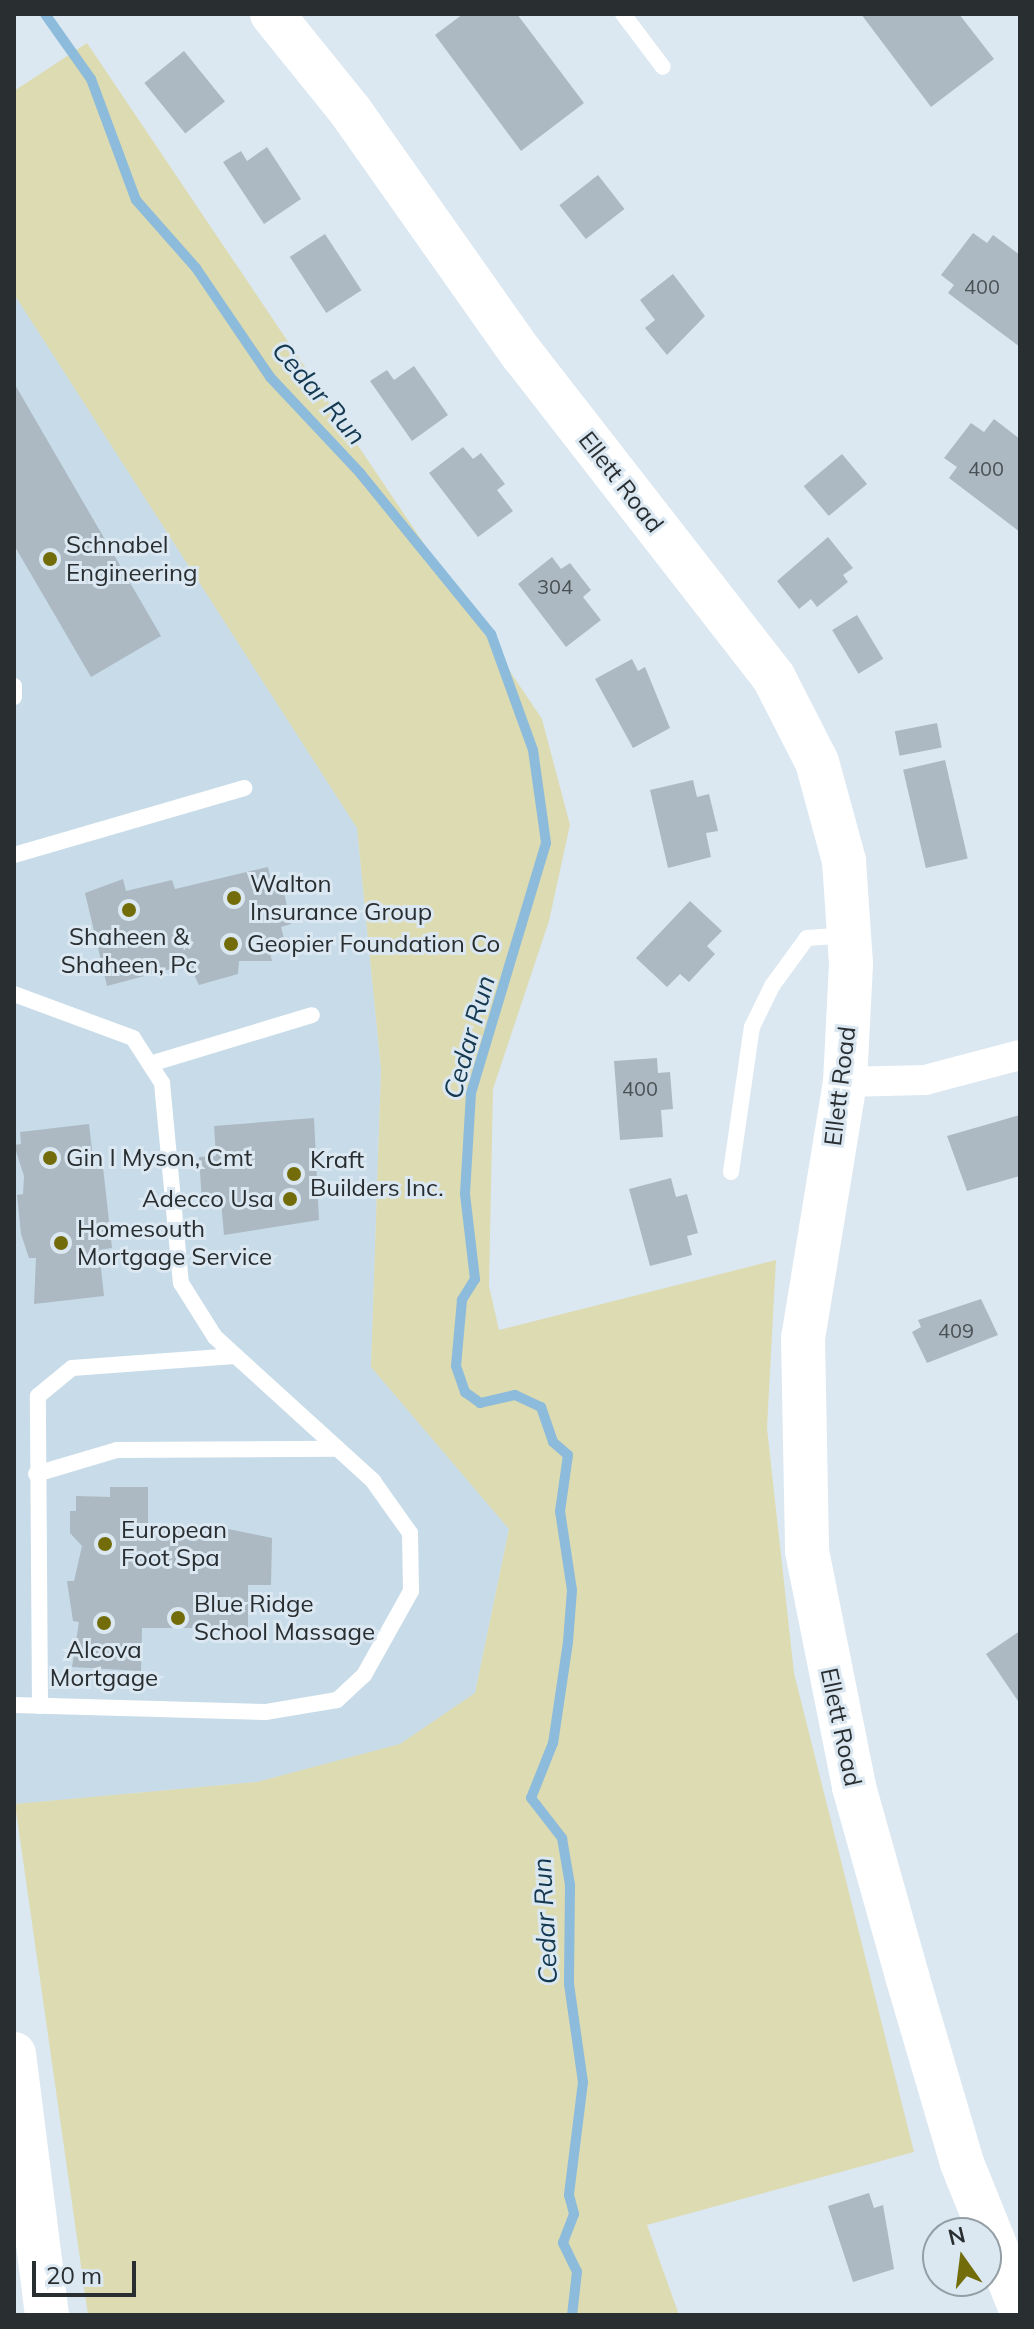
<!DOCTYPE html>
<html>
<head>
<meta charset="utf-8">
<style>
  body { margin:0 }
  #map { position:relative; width:1034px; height:2329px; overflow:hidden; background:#dbe8f2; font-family:Mulish,sans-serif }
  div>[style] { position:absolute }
  .built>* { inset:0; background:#c7dbe8 }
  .green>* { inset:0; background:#dddbb2 }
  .stream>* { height:10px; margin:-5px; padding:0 5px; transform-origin:5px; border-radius:5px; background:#8dbbdb }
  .building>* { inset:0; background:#acb9c2; transform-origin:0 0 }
  .lane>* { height:16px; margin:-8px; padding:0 8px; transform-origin:8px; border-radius:8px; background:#fff }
  .street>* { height:30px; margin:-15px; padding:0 15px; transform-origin:15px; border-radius:15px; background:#fff }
  .secondary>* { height:44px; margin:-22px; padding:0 22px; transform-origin:22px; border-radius:22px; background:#fff }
  .primary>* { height:44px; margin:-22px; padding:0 22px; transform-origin:22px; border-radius:22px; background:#fff }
  .dots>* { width:22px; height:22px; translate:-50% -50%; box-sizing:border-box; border:4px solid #dbe8f2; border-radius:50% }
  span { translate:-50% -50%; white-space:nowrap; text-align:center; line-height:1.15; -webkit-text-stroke:6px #dbe8f2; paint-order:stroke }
  .number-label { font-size:20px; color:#4a5155 }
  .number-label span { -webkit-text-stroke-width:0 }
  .street-label { font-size:24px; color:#292e31 }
  .poi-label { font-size:24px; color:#292e31 }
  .left { translate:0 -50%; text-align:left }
  .right { translate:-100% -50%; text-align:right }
  .water-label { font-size:26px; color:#143950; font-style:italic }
  .frame { position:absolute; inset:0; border:16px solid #292e31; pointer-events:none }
  .north { position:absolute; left:922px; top:2217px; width:80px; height:80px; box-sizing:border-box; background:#dbe8f2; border:2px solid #949ea5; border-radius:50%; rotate:346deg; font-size:22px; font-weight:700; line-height:32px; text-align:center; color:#292e31 }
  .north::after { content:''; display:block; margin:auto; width:28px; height:36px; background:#726d0a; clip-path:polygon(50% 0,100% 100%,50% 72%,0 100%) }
  .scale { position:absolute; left:32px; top:2261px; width:104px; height:36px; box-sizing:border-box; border:4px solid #292e31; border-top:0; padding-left:10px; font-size:24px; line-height:28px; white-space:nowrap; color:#292e31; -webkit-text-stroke:6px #dbe8f2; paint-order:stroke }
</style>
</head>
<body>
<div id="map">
  <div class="built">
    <div style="clip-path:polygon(14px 294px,357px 828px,381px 1069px,371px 1367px,509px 1529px,475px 1693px,400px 1744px,257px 1782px,15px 1804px)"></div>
  </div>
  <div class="green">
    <div style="clip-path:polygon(87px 43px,542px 719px,570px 825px,549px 921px,493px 1089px,489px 1286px,499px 1330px,776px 1260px,767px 1428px,794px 1673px,914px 2152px,647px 2225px,679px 2315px,88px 2315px,15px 1804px,257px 1782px,400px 1744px,475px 1693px,509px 1529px,371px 1367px,381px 1069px,357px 828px,14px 294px,14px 91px)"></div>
  </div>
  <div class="stream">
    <div style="left:45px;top:14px;width:80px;rotate:54.7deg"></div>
    <div style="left:91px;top:79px;width:129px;rotate:69.6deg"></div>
    <div style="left:136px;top:200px;width:91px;rotate:48.6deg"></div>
    <div style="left:196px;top:268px;width:132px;rotate:55.8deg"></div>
    <div style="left:270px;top:377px;width:132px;rotate:46.8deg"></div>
    <div style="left:360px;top:473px;width:208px;rotate:50.9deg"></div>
    <div style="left:491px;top:634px;width:123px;rotate:70.1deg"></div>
    <div style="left:533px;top:750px;width:94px;rotate:82deg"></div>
    <div style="left:546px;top:843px;width:261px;rotate:106.7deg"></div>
    <div style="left:471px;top:1093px;width:101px;rotate:93.4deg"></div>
    <div style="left:465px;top:1194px;width:86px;rotate:83.3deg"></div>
    <div style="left:475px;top:1279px;width:25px;rotate:122deg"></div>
    <div style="left:462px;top:1300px;width:66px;rotate:95.2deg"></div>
    <div style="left:456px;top:1366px;width:28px;rotate:71deg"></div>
    <div style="left:465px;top:1392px;width:19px;rotate:36deg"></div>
    <div style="left:480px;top:1403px;width:36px;rotate:-13deg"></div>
    <div style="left:515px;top:1395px;width:29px;rotate:25deg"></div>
    <div style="left:541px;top:1407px;width:37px;rotate:71deg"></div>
    <div style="left:553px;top:1442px;width:20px;rotate:41deg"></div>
    <div style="left:568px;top:1455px;width:57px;rotate:98.1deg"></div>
    <div style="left:560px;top:1511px;width:80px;rotate:81.4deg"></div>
    <div style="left:572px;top:1590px;width:52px;rotate:94.4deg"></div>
    <div style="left:568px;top:1642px;width:102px;rotate:98.4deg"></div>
    <div style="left:553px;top:1743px;width:59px;rotate:111.8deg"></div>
    <div style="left:531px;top:1798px;width:51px;rotate:52.2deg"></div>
    <div style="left:562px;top:1838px;width:48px;rotate:80.3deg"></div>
    <div style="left:570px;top:1885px;width:99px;rotate:90.6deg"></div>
    <div style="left:569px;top:1984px;width:99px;rotate:81.9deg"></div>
    <div style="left:583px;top:2082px;width:114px;rotate:97.1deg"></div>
    <div style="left:569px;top:2195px;width:20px;rotate:75deg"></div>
    <div style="left:574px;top:2214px;width:31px;rotate:111deg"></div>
    <div style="left:563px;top:2243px;width:32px;rotate:64deg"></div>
    <div style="left:577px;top:2272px;width:43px;rotate:96.6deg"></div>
  </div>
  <div class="building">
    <div style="clip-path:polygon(463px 14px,517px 14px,584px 103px,521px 151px,435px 35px)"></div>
    <div style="clip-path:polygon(861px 14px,959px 14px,994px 59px,931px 107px)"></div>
    <div style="left:184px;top:51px;width:65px;height:51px;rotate:51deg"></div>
    <div style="clip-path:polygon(267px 147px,301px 199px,264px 224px,223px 162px,241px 151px,247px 161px)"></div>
    <div style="left:598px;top:175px;width:43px;height:49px;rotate:52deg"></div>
    <div style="clip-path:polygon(973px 233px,987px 243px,993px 235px,1020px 255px,1020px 347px,948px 293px,954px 285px,941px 275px)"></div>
    <div style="left:325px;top:234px;width:67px;height:42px;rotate:57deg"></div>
    <div style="clip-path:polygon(673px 274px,705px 316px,667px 355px,645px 328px,655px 320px,640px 300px)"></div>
    <div style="clip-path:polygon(414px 366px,448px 415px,412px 441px,370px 381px,387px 370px,394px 380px)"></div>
    <div style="clip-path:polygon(14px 383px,161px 636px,91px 677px,14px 545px)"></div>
    <div style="clip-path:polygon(994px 419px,1020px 439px,1020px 532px,949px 478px,957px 467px,944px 458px,971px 423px,984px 432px)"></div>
    <div style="clip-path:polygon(463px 447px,473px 459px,481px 453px,505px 484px,497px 490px,513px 511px,478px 537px,429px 473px)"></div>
    <div style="left:842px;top:454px;width:39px;height:50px;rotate:50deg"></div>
    <div style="clip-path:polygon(828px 537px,853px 568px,843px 575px,848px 582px,817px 607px,811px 599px,799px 609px,777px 581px)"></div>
    <div style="clip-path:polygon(552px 557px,561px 569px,570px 563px,591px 590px,583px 597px,601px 620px,566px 647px,518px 584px)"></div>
    <div style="left:857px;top:615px;width:51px;height:29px;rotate:59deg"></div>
    <div style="clip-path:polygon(632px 659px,638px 671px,645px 667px,670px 728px,633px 748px,595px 679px)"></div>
    <div style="left:937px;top:723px;width:25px;height:43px;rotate:79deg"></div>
    <div style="left:945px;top:760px;width:101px;height:43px;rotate:77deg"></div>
    <div style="clip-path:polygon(693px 780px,697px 797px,709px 794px,718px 831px,706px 833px,711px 857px,668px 868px,650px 790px)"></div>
    <div style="clip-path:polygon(268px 867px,273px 891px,283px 888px,291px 924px,281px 927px,287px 950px,270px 953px,272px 961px,239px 961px,238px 974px,199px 985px,189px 964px,107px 986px,85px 893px,123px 879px,126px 891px,172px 880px,175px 889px)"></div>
    <div style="clip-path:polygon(690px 901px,722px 931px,707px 946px,715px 954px,689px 982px,680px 974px,667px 987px,636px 958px)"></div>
    <div style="clip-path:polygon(657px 1058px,658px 1073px,670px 1072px,673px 1109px,661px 1110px,663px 1137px,620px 1140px,614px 1061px)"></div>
    <div style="clip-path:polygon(1020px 1115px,1020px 1176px,967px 1191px,947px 1136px)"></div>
    <div style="clip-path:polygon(314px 1118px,319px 1220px,224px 1235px,221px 1201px,202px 1202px,199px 1157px,216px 1156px,214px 1126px)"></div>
    <div style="clip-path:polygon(89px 1124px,94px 1168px,103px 1167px,112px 1248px,99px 1250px,104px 1296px,34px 1304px,36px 1258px,29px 1258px,21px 1234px,17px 1195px,23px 1194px,24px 1176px,14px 1145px,21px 1144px,20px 1132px)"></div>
    <div style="clip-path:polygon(671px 1178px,676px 1197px,687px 1194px,698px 1233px,687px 1236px,692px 1255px,650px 1266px,629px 1189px)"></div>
    <div style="clip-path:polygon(981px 1299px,998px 1335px,927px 1363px,912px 1332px,921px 1327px,918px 1320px)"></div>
    <div style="clip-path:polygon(110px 1487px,148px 1487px,148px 1531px,214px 1526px,272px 1538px,271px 1585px,248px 1585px,248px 1628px,142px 1628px,141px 1671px,72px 1667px,79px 1622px,73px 1621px,67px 1581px,74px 1581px,82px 1546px,70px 1533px,70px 1511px,76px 1511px,76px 1496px,110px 1497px)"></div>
    <div style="clip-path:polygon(1020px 1631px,1020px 1704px,986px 1654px)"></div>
    <div style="clip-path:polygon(869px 2193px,874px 2208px,883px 2205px,894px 2269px,853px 2282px,828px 2206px)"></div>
  </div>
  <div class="lane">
    <div style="left:623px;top:14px;width:66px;rotate:53deg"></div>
    <div style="left:14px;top:686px;width:11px;rotate:90deg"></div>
    <div style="left:14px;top:855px;width:240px;rotate:-16.2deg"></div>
    <div style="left:14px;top:994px;width:127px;rotate:20.3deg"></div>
    <div style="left:133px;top:1038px;width:54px;rotate:57.2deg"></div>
    <div style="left:162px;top:1083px;width:201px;rotate:84.6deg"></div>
    <div style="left:181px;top:1283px;width:64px;rotate:57.8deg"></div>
    <div style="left:215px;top:1337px;width:214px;rotate:42.3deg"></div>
    <div style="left:373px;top:1481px;width:64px;rotate:54.6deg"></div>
    <div style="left:410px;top:1533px;width:58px;rotate:89deg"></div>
    <div style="left:411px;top:1591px;width:96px;rotate:119.2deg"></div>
    <div style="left:364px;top:1675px;width:37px;rotate:137deg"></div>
    <div style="left:337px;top:1700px;width:73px;rotate:170.5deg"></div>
    <div style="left:265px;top:1712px;width:251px;rotate:-178.4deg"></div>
    <div style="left:150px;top:1064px;width:169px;rotate:-16.8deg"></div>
    <div style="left:731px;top:1172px;width:147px;rotate:-81.8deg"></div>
    <div style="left:752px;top:1027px;width:46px;rotate:-64deg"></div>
    <div style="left:772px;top:986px;width:59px;rotate:-53.9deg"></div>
    <div style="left:807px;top:938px;width:42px;rotate:-4.1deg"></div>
    <div style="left:36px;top:1474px;width:84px;rotate:-16.5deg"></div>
    <div style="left:117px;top:1450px;width:221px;rotate:-0.3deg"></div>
    <div style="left:40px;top:1706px;width:310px;rotate:-90.4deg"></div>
    <div style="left:38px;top:1396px;width:44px;rotate:-39.5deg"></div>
    <div style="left:72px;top:1368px;width:163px;rotate:-4.2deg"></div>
  </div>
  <div class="street">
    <div style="left:845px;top:1082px;width:80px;rotate:-1.4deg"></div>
    <div style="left:925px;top:1080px;width:98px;rotate:-14.7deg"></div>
  </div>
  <div class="secondary">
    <div style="left:272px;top:14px;width:126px;rotate:51.1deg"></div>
    <div style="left:351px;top:112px;width:296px;rotate:54.8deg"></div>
    <div style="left:522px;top:354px;width:410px;rotate:52.1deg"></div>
    <div style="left:774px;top:678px;width:94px;rotate:62.9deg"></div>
    <div style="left:817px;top:762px;width:103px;rotate:74.7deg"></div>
    <div style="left:844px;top:861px;width:103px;rotate:86.1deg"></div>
    <div style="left:851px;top:964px;width:118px;rotate:92.9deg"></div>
    <div style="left:845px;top:1082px;width:259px;rotate:99.3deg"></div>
    <div style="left:803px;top:1338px;width:213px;rotate:88.9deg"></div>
    <div style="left:807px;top:1551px;width:241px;rotate:78.7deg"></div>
    <div style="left:854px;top:1787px;width:196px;rotate:74.3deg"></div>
    <div style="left:907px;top:1976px;width:195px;rotate:73.6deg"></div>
    <div style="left:962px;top:2163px;width:155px;rotate:68.1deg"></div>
  </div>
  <div class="primary">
    <div style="left:14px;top:2054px;width:263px;rotate:82.8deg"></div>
  </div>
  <div class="dots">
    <div style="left:50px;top:559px;background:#726d0a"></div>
    <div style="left:234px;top:898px;background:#726d0a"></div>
    <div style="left:129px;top:910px;background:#726d0a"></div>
    <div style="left:231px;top:944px;background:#726d0a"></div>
    <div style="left:50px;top:1158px;background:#726d0a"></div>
    <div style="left:294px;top:1174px;background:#726d0a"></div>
    <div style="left:290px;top:1199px;background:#726d0a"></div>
    <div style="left:61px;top:1243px;background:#726d0a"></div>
    <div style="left:105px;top:1544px;background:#726d0a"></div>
    <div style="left:178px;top:1618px;background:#726d0a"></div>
    <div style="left:104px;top:1623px;background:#726d0a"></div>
  </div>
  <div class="number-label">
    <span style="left:982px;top:286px">400</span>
    <span style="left:986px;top:468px">400</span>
    <span style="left:555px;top:586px">304</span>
    <span style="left:640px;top:1088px">400</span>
    <span style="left:956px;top:1330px">409</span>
  </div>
  <div class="street-label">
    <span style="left:621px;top:482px;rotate:52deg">Ellett Road</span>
    <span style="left:840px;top:1086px;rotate:-83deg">Ellett Road</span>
    <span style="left:841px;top:1727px;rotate:78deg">Ellett Road</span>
  </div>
  <div class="poi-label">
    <span class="left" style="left:66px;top:559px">Schnabel<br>Engineering</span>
    <span class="left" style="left:250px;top:898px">Walton<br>Insurance Group</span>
    <span style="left:129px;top:951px">Shaheen &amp;<br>Shaheen, Pc</span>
    <span class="left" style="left:247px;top:944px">Geopier Foundation Co</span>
    <span class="left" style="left:66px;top:1158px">Gin I Myson, Cmt</span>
    <span class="left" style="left:310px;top:1174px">Kraft<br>Builders Inc.</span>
    <span class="right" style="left:274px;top:1199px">Adecco Usa</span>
    <span class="left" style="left:77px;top:1243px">Homesouth<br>Mortgage Service</span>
    <span class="left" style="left:121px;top:1544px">European<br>Foot Spa</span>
    <span class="left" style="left:194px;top:1618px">Blue Ridge<br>School Massage</span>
    <span style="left:104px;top:1664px">Alcova<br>Mortgage</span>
  </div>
  <div class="water-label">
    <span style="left:319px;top:393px;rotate:49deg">Cedar Run</span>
    <span style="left:469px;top:1037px;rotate:-74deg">Cedar Run</span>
    <span style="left:545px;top:1921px;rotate:-93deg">Cedar Run</span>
  </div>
  <div class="frame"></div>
  <div class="north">N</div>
  <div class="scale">20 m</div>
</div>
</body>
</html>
